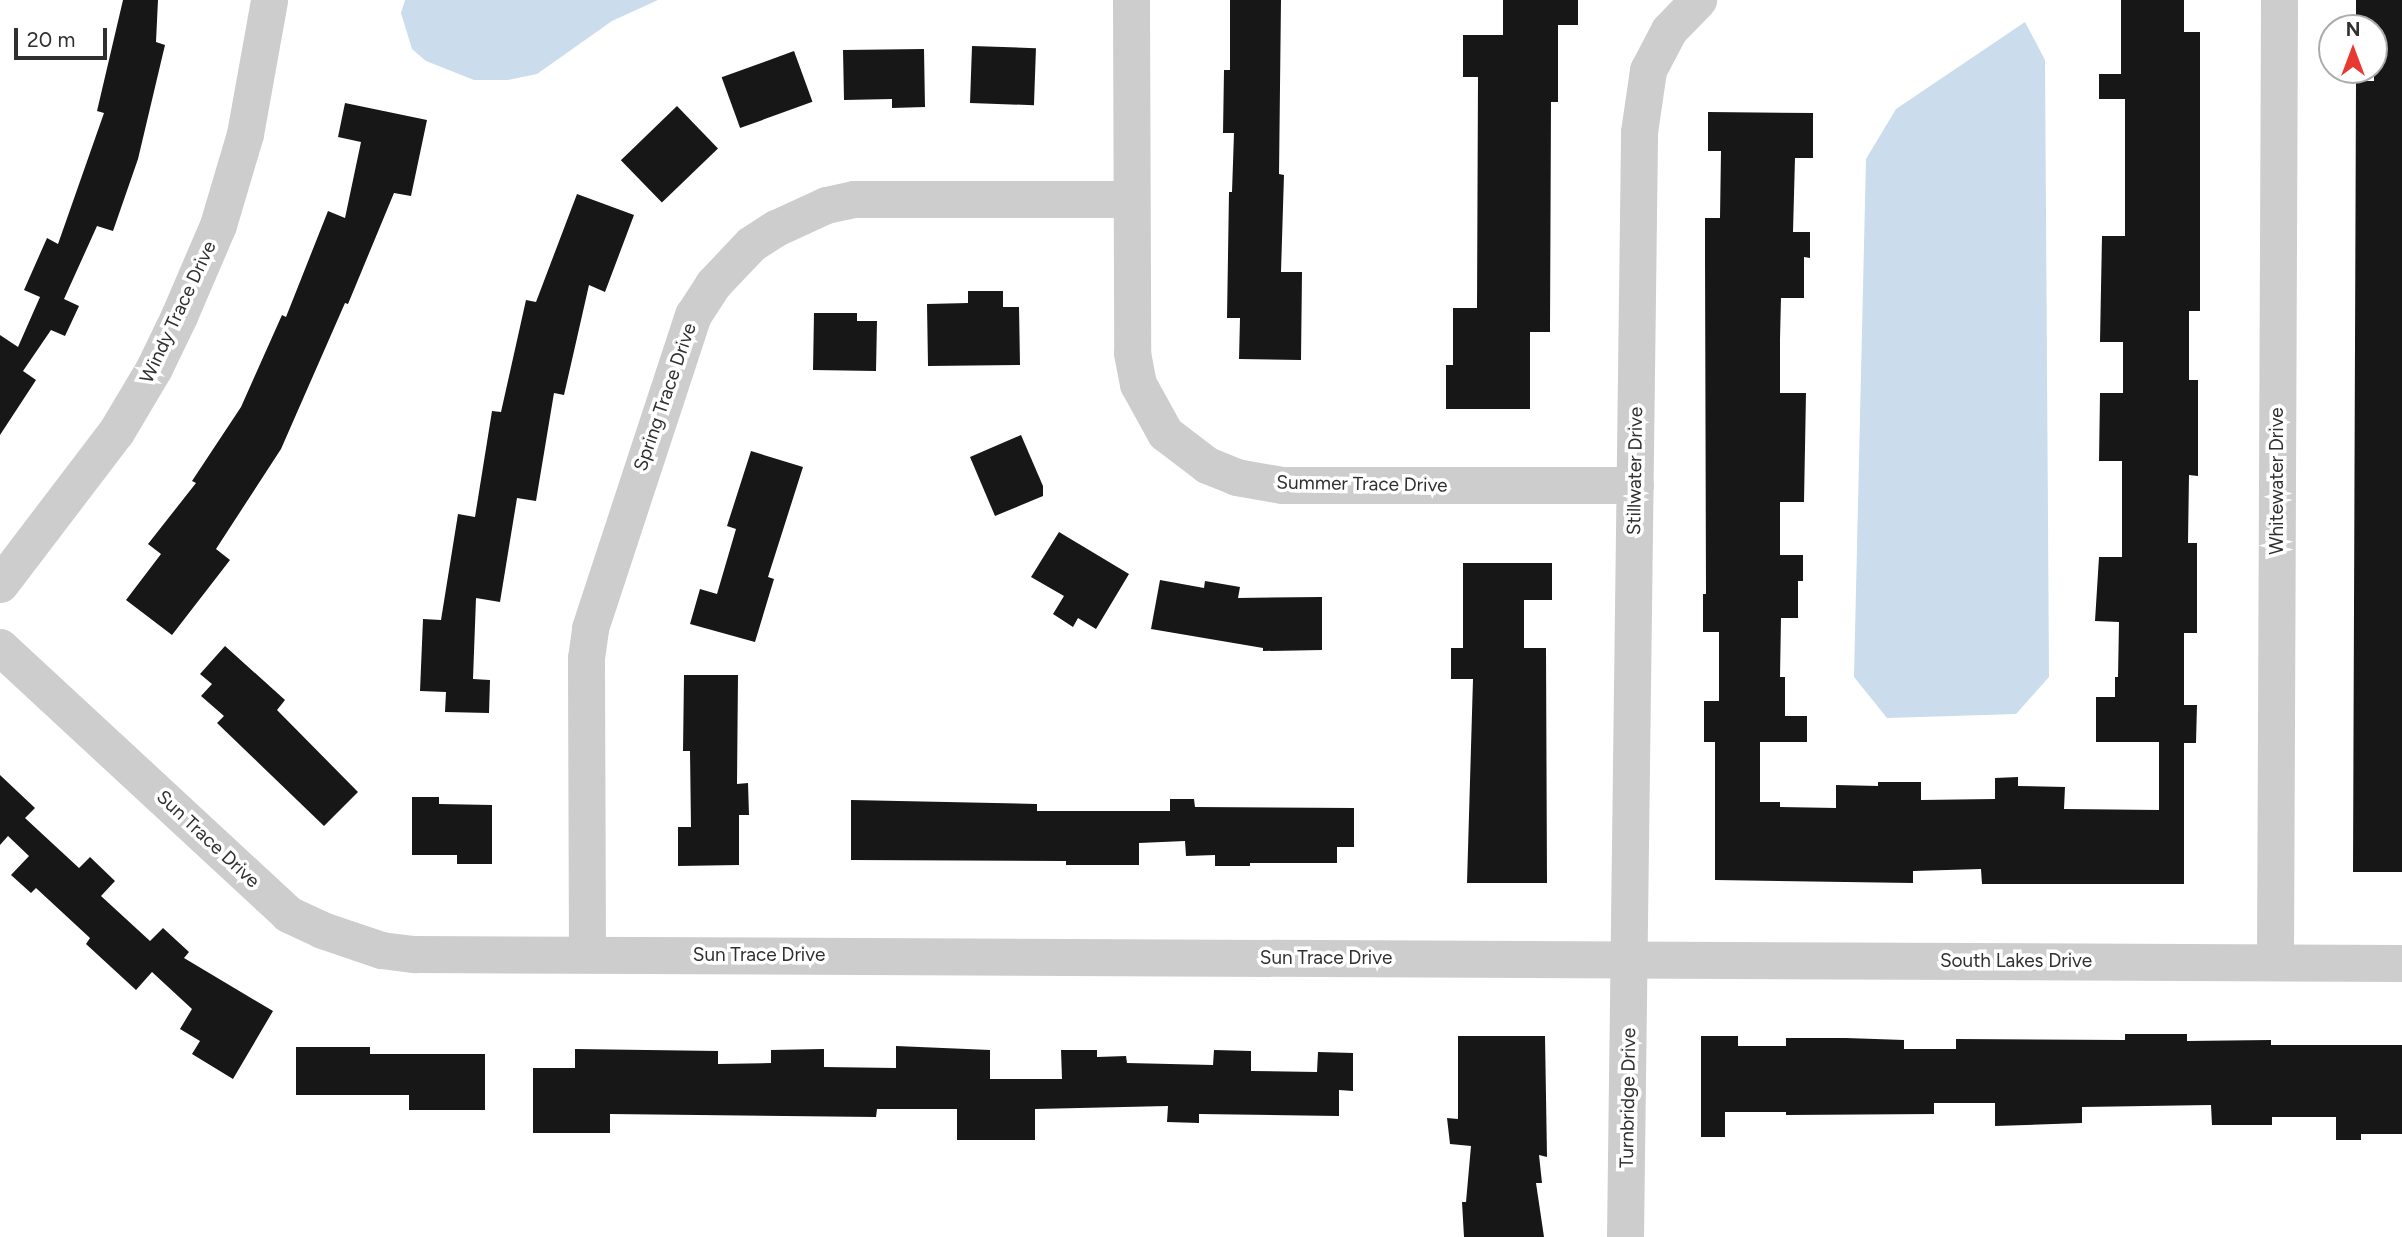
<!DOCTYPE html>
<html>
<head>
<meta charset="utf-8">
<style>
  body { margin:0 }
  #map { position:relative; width:2402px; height:1237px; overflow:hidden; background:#fff; font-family:Figtree,sans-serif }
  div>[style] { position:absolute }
  .water>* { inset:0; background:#cbdced }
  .building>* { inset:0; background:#171717; transform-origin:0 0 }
  .minor>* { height:37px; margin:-18.5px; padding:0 18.5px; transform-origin:18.5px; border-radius:18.5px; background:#cdcdcd }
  span { translate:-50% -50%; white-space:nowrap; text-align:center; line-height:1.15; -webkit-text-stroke:7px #fff; paint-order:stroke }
  .street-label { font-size:19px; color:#303030 }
  .north { position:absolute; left:2318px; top:14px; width:70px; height:70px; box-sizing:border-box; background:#fff; border:2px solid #acacac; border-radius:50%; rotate:0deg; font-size:19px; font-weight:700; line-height:28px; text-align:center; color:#303030 }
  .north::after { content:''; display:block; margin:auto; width:24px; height:32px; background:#e73832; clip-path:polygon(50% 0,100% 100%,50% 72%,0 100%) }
  .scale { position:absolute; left:14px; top:28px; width:93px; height:32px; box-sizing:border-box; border:4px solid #303030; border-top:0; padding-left:9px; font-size:21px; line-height:24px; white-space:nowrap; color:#303030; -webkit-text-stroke:5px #fff; paint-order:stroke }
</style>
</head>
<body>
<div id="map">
  <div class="water">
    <div style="clip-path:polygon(405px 0,658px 0,612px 21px,537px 74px,508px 80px,474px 80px,426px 61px,412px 49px,401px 13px)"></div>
    <div style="clip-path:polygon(2025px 22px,2045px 60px,2049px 677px,2016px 714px,1887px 718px,1854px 677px,1866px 159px,1896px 109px)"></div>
  </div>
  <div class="building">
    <div style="clip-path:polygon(123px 0,158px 0,156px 42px,165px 45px,138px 159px,113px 231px,97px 226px,64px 299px,79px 306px,65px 336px,51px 330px,23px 371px,36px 380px,0 435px,0 335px,18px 347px,40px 297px,24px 290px,47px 238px,58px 244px,104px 113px,97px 111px)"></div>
    <div style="clip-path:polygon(1230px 0,1281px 0,1279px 174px,1284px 175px,1281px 272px,1302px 272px,1301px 360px,1239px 359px,1240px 318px,1227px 318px,1229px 192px,1232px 192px,1234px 133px,1223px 133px,1224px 70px,1230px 70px)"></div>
    <div style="clip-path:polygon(1503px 0,1578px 0,1578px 25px,1558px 25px,1558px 102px,1551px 102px,1550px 332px,1530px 332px,1530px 409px,1446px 409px,1446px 365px,1453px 365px,1453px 308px,1477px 308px,1478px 77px,1463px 77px,1463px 35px,1503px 35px)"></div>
    <div style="clip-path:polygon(2121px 0,2184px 0,2184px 32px,2200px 32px,2200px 311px,2189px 311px,2189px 380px,2198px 380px,2198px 476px,2189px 475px,2188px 543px,2197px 543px,2197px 633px,2184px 633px,2184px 705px,2197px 705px,2196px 743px,2184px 743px,2184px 884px,1982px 884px,1981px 869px,1913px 871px,1913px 883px,1715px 880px,1715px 742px,1704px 742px,1704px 701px,1719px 701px,1719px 632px,1703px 632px,1703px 594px,1706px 594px,1705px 257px,1705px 218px,1720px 218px,1721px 151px,1708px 151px,1708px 112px,1813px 113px,1813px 158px,1795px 158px,1793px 232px,1810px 232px,1810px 258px,1804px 257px,1804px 298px,1781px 298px,1780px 339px,1780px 393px,1806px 393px,1804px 502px,1780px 502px,1780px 555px,1803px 555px,1803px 581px,1798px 581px,1798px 618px,1781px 618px,1780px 677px,1785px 677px,1785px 716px,1807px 716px,1807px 742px,1760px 742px,1760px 802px,1780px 802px,1780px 807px,1836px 808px,1836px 785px,1878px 786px,1878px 782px,1921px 782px,1921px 800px,1995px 799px,1995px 778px,2018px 777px,2018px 786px,2065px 787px,2064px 809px,2159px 810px,2159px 742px,2096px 742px,2096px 697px,2115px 697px,2115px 677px,2118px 677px,2119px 622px,2095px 621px,2099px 557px,2122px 557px,2122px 461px,2099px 461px,2100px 393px,2123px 393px,2123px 342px,2100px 342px,2102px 236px,2125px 236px,2125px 99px,2099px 99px,2099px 74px,2121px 74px)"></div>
    <div style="clip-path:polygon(2356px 0,2402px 0,2402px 872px,2353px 872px,2356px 81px,2374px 81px,2374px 28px,2356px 28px)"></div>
    <div style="left:972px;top:46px;width:64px;height:57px;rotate:2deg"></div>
    <div style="clip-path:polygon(924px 49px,925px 107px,892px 108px,892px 99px,844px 100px,843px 50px)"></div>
    <div style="left:794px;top:51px;width:54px;height:77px;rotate:70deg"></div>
    <div style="clip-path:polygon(345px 103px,427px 120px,411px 196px,394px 193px,348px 304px,345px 303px,281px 449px,216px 549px,230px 560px,172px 635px,126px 600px,161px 554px,148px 544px,196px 483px,192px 481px,241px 407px,282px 315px,286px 317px,328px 211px,345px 218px,361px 142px,338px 137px)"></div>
    <div style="left:677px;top:106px;width:59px;height:78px;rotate:46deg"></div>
    <div style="clip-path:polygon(577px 194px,634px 215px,605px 292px,589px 285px,564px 395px,554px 393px,536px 501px,517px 498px,500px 602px,476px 598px,473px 679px,490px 680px,489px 713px,445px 712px,446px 692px,420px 691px,423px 619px,441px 620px,458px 514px,475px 517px,492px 411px,501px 412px,526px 300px,536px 302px)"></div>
    <div style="clip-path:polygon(968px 291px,1003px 291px,1003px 307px,1019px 307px,1020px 365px,928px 366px,927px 304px,968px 303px)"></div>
    <div style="clip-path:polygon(814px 313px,857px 313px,857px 321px,877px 321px,876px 371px,813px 370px)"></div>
    <div style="clip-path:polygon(1021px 435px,1043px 486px,1043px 496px,995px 516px,970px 457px)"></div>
    <div style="clip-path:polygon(751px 451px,803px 467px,768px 577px,774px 579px,755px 642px,690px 624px,700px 589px,717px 594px,736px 529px,727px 526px)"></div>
    <div style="clip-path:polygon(1059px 532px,1129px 574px,1096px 629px,1078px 618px,1073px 627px,1053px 614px,1064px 596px,1031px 577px)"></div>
    <div style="clip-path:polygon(1463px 563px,1552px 563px,1552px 600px,1524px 600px,1524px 648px,1546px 648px,1547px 883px,1467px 883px,1473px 679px,1451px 679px,1451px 648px,1463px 648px)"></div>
    <div style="clip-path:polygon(1160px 580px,1204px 588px,1205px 581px,1240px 587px,1238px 598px,1322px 597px,1322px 650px,1263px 651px,1263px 648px,1151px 629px)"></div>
    <div style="clip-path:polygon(225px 646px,285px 700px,277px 710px,358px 792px,324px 826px,217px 723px,224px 716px,201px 696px,212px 684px,200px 674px)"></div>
    <div style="clip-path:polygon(684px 675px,738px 675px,737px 784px,748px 783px,749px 815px,739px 815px,739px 865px,678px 866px,678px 827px,691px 827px,690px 751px,683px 751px)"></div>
    <div style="clip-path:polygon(0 775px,35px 808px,25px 818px,79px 868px,90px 857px,115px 881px,101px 896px,150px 941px,163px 928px,189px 952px,184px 958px,273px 1011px,233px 1079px,192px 1054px,200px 1041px,180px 1029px,192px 1009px,152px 972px,136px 990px,86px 944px,90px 938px,36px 888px,31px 893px,11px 875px,29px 856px,8px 836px,0 845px)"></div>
    <div style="clip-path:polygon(412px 797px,439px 797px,439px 804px,492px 805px,492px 864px,457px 864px,457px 855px,412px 855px)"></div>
    <div style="clip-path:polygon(1170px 799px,1194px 799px,1195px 807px,1354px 808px,1354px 847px,1337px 847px,1337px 863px,1250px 863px,1250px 866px,1215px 866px,1215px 855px,1186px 856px,1185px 841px,1139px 843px,1139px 865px,1066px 865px,1066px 861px,851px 860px,851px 800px,1037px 804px,1037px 811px,1170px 811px)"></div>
    <div style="clip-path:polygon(2125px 1034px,2187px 1034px,2187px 1041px,2271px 1040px,2271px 1045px,2402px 1045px,2402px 1134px,2361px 1134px,2361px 1140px,2336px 1140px,2336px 1117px,2272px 1117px,2272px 1125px,2212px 1125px,2211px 1105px,2082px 1107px,2082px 1123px,1995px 1126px,1995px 1103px,1934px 1103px,1934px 1114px,1786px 1115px,1786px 1112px,1725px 1112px,1725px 1137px,1701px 1137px,1701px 1036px,1738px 1036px,1738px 1046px,1786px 1046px,1786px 1038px,1846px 1038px,1904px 1040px,1904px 1049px,1956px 1049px,1956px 1039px,2125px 1040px)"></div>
    <div style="clip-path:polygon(1458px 1036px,1545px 1036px,1547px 1157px,1539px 1155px,1542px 1183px,1536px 1183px,1544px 1237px,1464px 1237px,1462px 1202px,1466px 1202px,1471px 1146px,1450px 1144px,1447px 1118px,1458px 1119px)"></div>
    <div style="clip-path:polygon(896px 1046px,990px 1050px,990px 1079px,1062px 1079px,1061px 1050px,1097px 1050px,1097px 1057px,1126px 1056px,1127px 1063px,1213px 1065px,1214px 1050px,1251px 1051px,1251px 1071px,1317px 1072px,1318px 1052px,1353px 1053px,1353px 1091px,1339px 1090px,1339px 1116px,1199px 1114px,1199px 1123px,1167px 1122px,1168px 1106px,1035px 1109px,1035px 1140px,957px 1140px,957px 1109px,877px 1109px,876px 1117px,610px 1114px,610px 1133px,533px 1133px,533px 1068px,575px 1068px,575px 1049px,718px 1051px,718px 1064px,771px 1063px,771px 1050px,824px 1049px,824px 1067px,896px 1068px)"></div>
    <div style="clip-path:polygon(296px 1047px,370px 1047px,370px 1054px,485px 1054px,485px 1110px,409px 1110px,409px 1095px,296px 1095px)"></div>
  </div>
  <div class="minor">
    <div style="left:1131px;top:0;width:353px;rotate:89.8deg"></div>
    <div style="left:1132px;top:353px;width:32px;rotate:79deg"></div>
    <div style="left:1138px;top:384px;width:56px;rotate:61.1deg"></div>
    <div style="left:1165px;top:433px;width:53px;rotate:37.3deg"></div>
    <div style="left:1207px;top:465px;width:31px;rotate:22deg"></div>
    <div style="left:1236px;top:477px;width:47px;rotate:9.9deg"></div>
    <div style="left:1282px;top:485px;width:353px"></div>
    <div style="left:0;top:584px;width:191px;rotate:-52.7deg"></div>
    <div style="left:116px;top:432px;width:74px;rotate:-59.3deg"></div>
    <div style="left:154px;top:368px;width:58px;rotate:-64.3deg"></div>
    <div style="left:179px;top:316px;width:99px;rotate:-66.8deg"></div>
    <div style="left:218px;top:225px;width:95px;rotate:-73.5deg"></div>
    <div style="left:245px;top:134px;width:136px;rotate:-79.8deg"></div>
    <div style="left:0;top:647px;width:393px;rotate:42.8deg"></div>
    <div style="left:288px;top:914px;width:38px;rotate:25deg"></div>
    <div style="left:322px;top:930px;width:62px;rotate:18.7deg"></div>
    <div style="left:381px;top:950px;width:35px;rotate:7deg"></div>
    <div style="left:416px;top:954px;width:1986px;rotate:0.26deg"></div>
    <div style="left:587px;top:954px;width:296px;rotate:-90.2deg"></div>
    <div style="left:586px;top:658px;width:30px;rotate:-82deg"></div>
    <div style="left:590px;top:628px;width:330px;rotate:-71.8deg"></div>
    <div style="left:693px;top:315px;width:37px;rotate:-57deg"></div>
    <div style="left:713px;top:284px;width:55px;rotate:-46.5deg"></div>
    <div style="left:751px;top:244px;width:30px;rotate:-33deg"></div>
    <div style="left:776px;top:228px;width:55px;rotate:-24.7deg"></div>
    <div style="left:826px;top:205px;width:29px;rotate:-12deg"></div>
    <div style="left:854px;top:199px;width:277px"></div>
    <div style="left:2275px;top:962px;width:962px;rotate:-89.76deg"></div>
    <div style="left:1625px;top:1237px;width:1105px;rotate:-89.27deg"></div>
    <div style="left:1639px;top:132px;width:63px;rotate:-81.7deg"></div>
    <div style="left:1648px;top:70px;width:45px;rotate:-62.3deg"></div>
    <div style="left:1669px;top:30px;width:42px;rotate:-46deg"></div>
  </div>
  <div class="street-label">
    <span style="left:178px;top:312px;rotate:-65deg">Windy Trace Drive</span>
    <span style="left:665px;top:397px;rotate:-71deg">Spring Trace Drive</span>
    <span style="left:1635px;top:471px;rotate:-89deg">Stillwater Drive</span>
    <span style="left:2277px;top:481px;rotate:-90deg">Whitewater Drive</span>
    <span style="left:1362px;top:484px;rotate:1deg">Summer Trace Drive</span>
    <span style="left:208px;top:839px;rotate:43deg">Sun Trace Drive</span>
    <span style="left:759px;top:955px">Sun Trace Drive</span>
    <span style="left:1326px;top:958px">Sun Trace Drive</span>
    <span style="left:2016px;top:961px">South Lakes Drive</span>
    <span style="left:1628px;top:1098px;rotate:-89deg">Turnbridge Drive</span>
  </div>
  <div class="north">N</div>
  <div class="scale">20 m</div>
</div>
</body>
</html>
